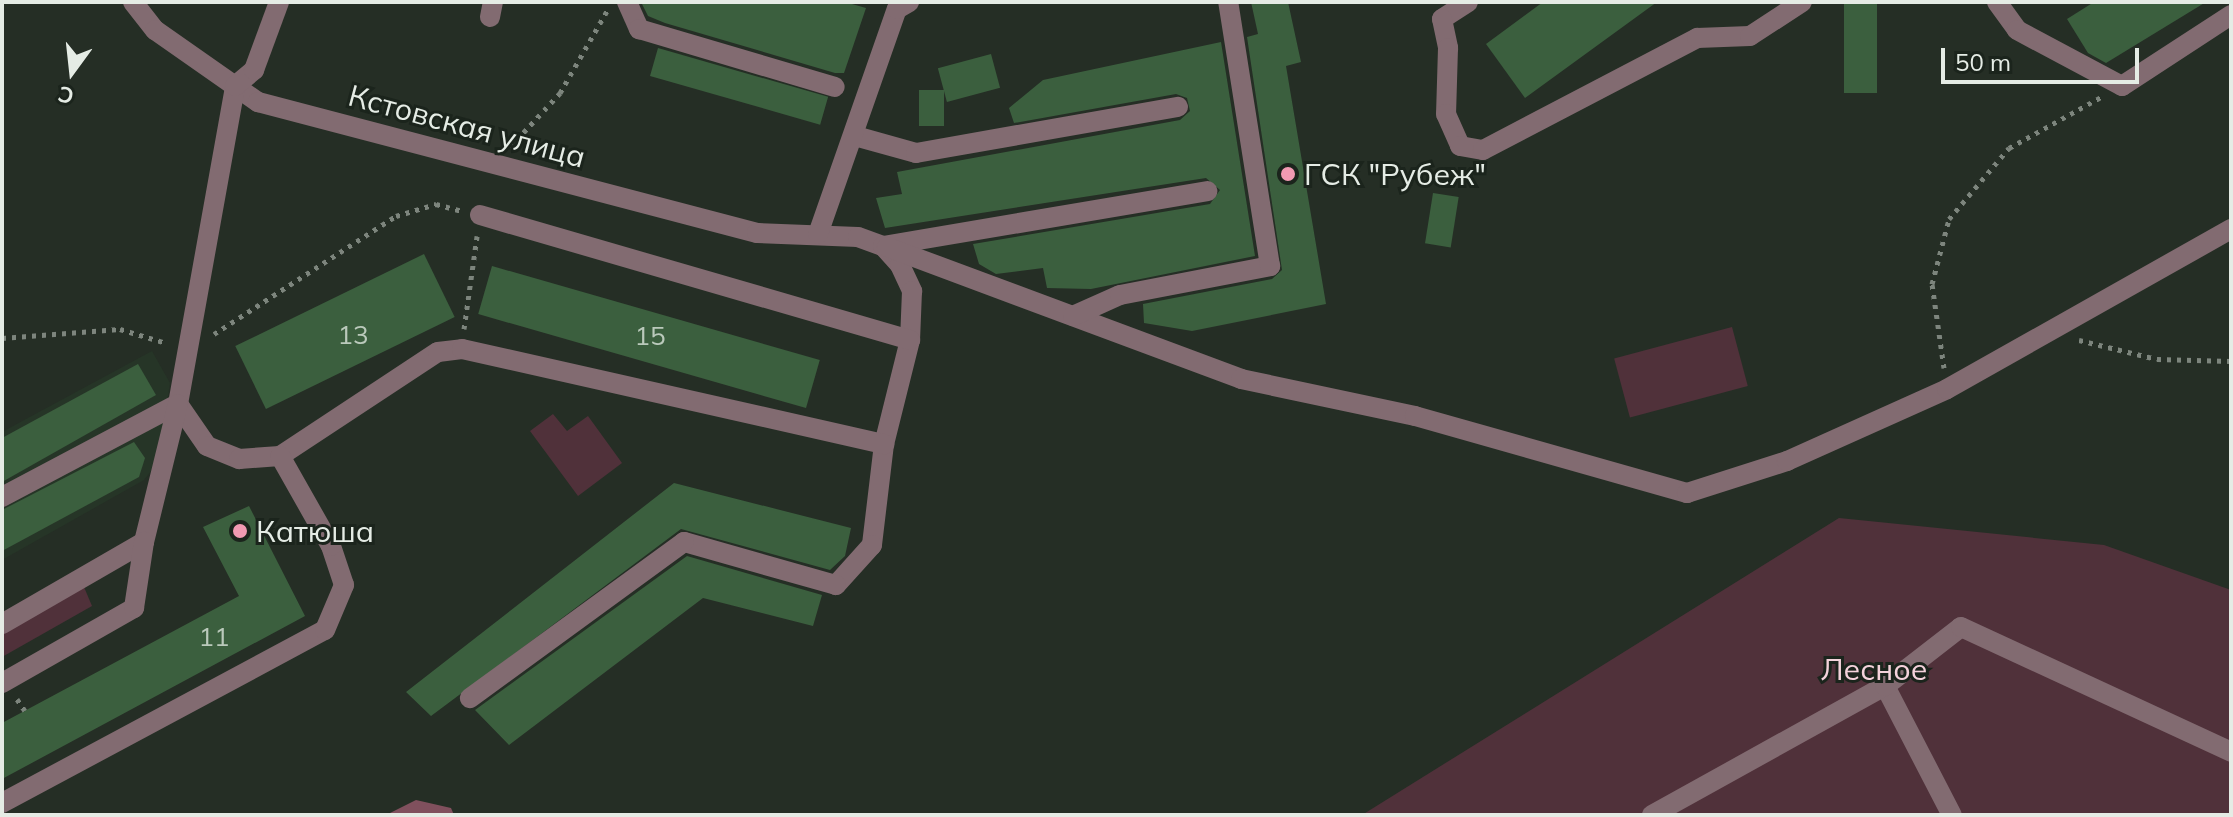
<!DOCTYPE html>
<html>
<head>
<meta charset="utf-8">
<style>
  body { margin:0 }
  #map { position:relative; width:2233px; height:817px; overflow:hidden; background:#252e25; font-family:Mulish,sans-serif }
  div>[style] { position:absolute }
  .built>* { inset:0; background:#263527 }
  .green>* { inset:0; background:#50313a; transform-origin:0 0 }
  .forest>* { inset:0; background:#80505d }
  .building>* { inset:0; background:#3b5f3e; transform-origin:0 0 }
  .path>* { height:5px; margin-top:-2.5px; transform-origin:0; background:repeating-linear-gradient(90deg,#7d857d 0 4px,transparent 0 10px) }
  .minor>* { height:20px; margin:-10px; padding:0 10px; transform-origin:10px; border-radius:10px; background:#826b71 }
  .dots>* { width:22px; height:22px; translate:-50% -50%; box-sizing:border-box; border:4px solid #1b241c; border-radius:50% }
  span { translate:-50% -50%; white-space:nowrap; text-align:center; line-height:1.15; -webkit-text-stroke:6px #1b241c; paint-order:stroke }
  .number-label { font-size:26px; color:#bac9bb }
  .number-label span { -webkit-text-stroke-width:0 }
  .street-label { font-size:30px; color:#e5ece5 }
  .poi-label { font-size:30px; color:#e5ece5 }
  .left { translate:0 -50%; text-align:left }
  .park-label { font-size:30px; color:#f4d2db }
  .frame { position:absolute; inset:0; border:4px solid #e5ece5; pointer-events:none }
  .north { position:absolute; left:32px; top:32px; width:80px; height:80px; -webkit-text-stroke:6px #1b241c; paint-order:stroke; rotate:195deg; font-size:22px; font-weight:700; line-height:32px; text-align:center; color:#e5ece5 }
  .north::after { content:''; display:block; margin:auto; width:28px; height:36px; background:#e5ece5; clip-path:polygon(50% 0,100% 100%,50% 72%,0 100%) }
  .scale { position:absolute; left:1941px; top:48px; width:198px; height:36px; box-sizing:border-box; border:4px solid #e5ece5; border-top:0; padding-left:10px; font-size:24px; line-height:28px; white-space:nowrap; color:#e5ece5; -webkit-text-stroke:6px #1b241c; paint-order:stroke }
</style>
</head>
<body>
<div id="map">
  <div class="built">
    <div style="clip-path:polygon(152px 351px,170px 383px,158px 462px,144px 480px,2px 560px,2px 432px)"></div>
  </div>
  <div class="green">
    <div style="left:1732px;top:327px;width:61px;height:122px;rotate:75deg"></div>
    <div style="clip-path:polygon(553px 414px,567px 431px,588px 416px,622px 463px,578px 496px,530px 431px)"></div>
    <div style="clip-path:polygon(1839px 518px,2104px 545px,2231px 590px,2231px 815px,1362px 815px)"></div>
    <div style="clip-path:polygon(84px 587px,92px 606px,2px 657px,2px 634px)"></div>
  </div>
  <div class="forest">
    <div style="clip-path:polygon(416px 800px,451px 808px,454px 815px,386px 815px)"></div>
  </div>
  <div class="building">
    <div style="clip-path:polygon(641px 2px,845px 2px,866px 8px,844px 73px,835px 73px,665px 23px,648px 16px)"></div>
    <div style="clip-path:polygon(1251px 2px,1288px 2px,1301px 62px,1286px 66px,1326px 304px,1192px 331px,1144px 323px,1143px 304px,1272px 279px,1282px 270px,1247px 37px,1258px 34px)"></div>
    <div style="clip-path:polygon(1543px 2px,1657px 2px,1525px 98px,1486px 44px)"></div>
    <div style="left:1844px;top:2px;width:33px;height:91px"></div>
    <div style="clip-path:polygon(2094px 2px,2206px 2px,2106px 63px,2088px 53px,2067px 19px)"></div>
    <div style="clip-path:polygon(1221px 42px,1255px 256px,1091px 289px,1047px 288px,1043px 268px,996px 274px,979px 264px,973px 244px,1210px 204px,1220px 190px,1206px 178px,885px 228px,876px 198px,902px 194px,897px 172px,1180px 120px,1190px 111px,1187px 98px,1176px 94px,1014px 123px,1009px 108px,1043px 80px)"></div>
    <div style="left:658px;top:48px;width:177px;height:29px;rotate:16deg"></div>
    <div style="left:991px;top:54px;width:35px;height:55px;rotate:75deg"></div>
    <div style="left:919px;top:90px;width:25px;height:36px"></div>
    <div style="left:1433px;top:193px;width:26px;height:51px;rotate:9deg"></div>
    <div style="left:424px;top:254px;width:70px;height:210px;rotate:64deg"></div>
    <div style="left:492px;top:266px;width:341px;height:50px;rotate:16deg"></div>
    <div style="clip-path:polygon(138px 364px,156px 395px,2px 482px,2px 438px)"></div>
    <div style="clip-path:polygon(134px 442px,145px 458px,139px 477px,2px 551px,2px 510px)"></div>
    <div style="clip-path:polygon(674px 483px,851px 528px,845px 556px,830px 570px,681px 529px,431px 716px,406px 692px)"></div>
    <div style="clip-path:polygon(249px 506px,305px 616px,2px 779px,2px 723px,239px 596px,203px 527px)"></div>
    <div style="clip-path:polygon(687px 556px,822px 595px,813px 626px,703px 598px,509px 745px,475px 710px)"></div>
  </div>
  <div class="path">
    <div style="left:510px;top:147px;width:74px;rotate:-47.2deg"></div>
    <div style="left:560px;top:93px;width:95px;rotate:-60.2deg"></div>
    <div style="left:464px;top:329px;width:94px;rotate:-82deg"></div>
    <div style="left:214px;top:334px;width:217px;rotate:-33deg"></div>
    <div style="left:396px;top:216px;width:42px;rotate:-16.7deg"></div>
    <div style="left:436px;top:204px;width:27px;rotate:15deg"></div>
    <div style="left:2px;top:338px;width:118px;rotate:-4.4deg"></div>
    <div style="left:120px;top:329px;width:48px;rotate:16.9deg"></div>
    <div style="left:2079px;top:340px;width:80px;rotate:13.7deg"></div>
    <div style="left:2157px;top:359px;width:74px;rotate:1.5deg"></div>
    <div style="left:1944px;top:368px;width:85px;rotate:-98.1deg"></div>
    <div style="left:1932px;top:284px;width:67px;rotate:-75.3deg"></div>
    <div style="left:1949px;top:219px;width:93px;rotate:-49.8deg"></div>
    <div style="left:2009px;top:148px;width:105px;rotate:-29deg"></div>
    <div style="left:17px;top:699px;width:14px;rotate:56deg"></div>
  </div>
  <div class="minor">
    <div style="left:133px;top:2px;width:36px;rotate:52deg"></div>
    <div style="left:155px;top:30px;width:126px;rotate:35deg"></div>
    <div style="left:258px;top:102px;width:516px;rotate:14.71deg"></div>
    <div style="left:757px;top:233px;width:101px;rotate:2.3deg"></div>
    <div style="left:858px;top:237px;width:27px;rotate:20deg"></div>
    <div style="left:883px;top:246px;width:25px;rotate:48deg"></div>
    <div style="left:900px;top:265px;width:29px;rotate:65deg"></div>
    <div style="left:912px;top:291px;width:49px;rotate:92.3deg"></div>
    <div style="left:910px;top:340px;width:107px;rotate:104deg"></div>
    <div style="left:884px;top:444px;width:102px;rotate:96.8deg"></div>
    <div style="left:872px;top:545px;width:54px;rotate:132deg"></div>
    <div style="left:836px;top:585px;width:158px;rotate:-164.2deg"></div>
    <div style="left:684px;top:542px;width:265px;rotate:143.9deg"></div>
    <div style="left:627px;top:2px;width:30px;rotate:66deg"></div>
    <div style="left:639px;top:29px;width:204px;rotate:16.5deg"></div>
    <div style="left:1468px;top:2px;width:31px;rotate:147deg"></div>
    <div style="left:1442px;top:19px;width:30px;rotate:78deg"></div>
    <div style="left:1448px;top:48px;width:66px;rotate:91.7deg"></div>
    <div style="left:1446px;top:114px;width:35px;rotate:66deg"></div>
    <div style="left:1460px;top:146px;width:23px;rotate:10deg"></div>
    <div style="left:1483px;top:150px;width:242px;rotate:-27.6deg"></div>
    <div style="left:1697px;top:38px;width:53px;rotate:-2.2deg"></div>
    <div style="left:1750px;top:36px;width:62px;rotate:-33.2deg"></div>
    <div style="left:1997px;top:2px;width:34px;rotate:54deg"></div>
    <div style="left:2017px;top:30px;width:119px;rotate:28.1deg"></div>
    <div style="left:2122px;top:86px;width:130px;rotate:-33.1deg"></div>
    <div style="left:490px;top:17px;width:15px;rotate:-79deg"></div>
    <div style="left:855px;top:136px;width:63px;rotate:15.6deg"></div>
    <div style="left:916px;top:153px;width:266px;rotate:-10deg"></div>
    <div style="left:480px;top:215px;width:448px;rotate:16.2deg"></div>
    <div style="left:818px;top:234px;width:238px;rotate:-70.7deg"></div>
    <div style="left:897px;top:9px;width:14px;rotate:-30deg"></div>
    <div style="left:883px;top:246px;width:329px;rotate:-9.6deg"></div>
    <div style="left:887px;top:247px;width:378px;rotate:20.4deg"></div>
    <div style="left:1241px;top:379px;width:178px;rotate:12deg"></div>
    <div style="left:1415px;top:416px;width:283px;rotate:15.8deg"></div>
    <div style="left:1687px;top:493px;width:105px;rotate:-17.7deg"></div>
    <div style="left:1787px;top:461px;width:175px;rotate:-24.2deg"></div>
    <div style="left:1947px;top:389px;width:326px;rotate:-29.4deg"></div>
    <div style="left:1073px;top:316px;width:51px;rotate:-24.1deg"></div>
    <div style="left:1120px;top:295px;width:153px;rotate:-10.9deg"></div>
    <div style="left:1270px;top:266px;width:267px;rotate:-99deg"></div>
    <div style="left:178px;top:404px;width:51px;rotate:55.4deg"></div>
    <div style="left:207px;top:446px;width:35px;rotate:22deg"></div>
    <div style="left:239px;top:459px;width:41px;rotate:-4.2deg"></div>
    <div style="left:280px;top:456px;width:189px;rotate:-33.4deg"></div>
    <div style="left:438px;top:352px;width:24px;rotate:-7deg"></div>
    <div style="left:462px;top:349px;width:433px;rotate:12.7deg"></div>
    <div style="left:2px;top:497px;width:199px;rotate:-27.9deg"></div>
    <div style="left:178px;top:404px;width:323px;rotate:-79.8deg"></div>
    <div style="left:235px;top:86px;width:25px;rotate:-40deg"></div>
    <div style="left:254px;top:70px;width:72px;rotate:-69.8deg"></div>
    <div style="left:2px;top:624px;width:164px;rotate:-30deg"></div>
    <div style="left:144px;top:542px;width:142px;rotate:-76.2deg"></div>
    <div style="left:2px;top:683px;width:152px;rotate:-29.6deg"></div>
    <div style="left:134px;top:608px;width:67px;rotate:-81.4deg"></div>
    <div style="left:1885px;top:686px;width:145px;rotate:62.6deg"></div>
    <div style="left:2px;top:803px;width:366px;rotate:-28.2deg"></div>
    <div style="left:325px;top:630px;width:49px;rotate:-67.1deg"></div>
    <div style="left:344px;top:585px;width:41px;rotate:-108.4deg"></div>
    <div style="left:331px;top:546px;width:103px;rotate:-119.5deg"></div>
    <div style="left:1652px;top:815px;width:266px;rotate:-29deg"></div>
    <div style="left:1885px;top:686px;width:96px;rotate:-37.8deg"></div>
    <div style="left:1961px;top:627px;width:298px;rotate:24.8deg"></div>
  </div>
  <div class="dots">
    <div style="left:1288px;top:174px;background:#f19ab2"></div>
    <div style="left:240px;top:531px;background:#f19ab2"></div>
  </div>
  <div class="number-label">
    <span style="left:353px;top:335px">13</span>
    <span style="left:650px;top:336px">15</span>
    <span style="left:214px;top:637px">11</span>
  </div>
  <div class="street-label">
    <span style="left:467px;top:126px;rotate:15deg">Кстовская улица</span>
  </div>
  <div class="poi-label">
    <span class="left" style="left:1304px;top:174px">ГСК "Рубеж"</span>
    <span class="left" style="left:256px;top:531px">Катюша</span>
  </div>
  <div class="park-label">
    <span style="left:1874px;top:669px">Лесное</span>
  </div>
  <div class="frame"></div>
  <div class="north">С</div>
  <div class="scale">50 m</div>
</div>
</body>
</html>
